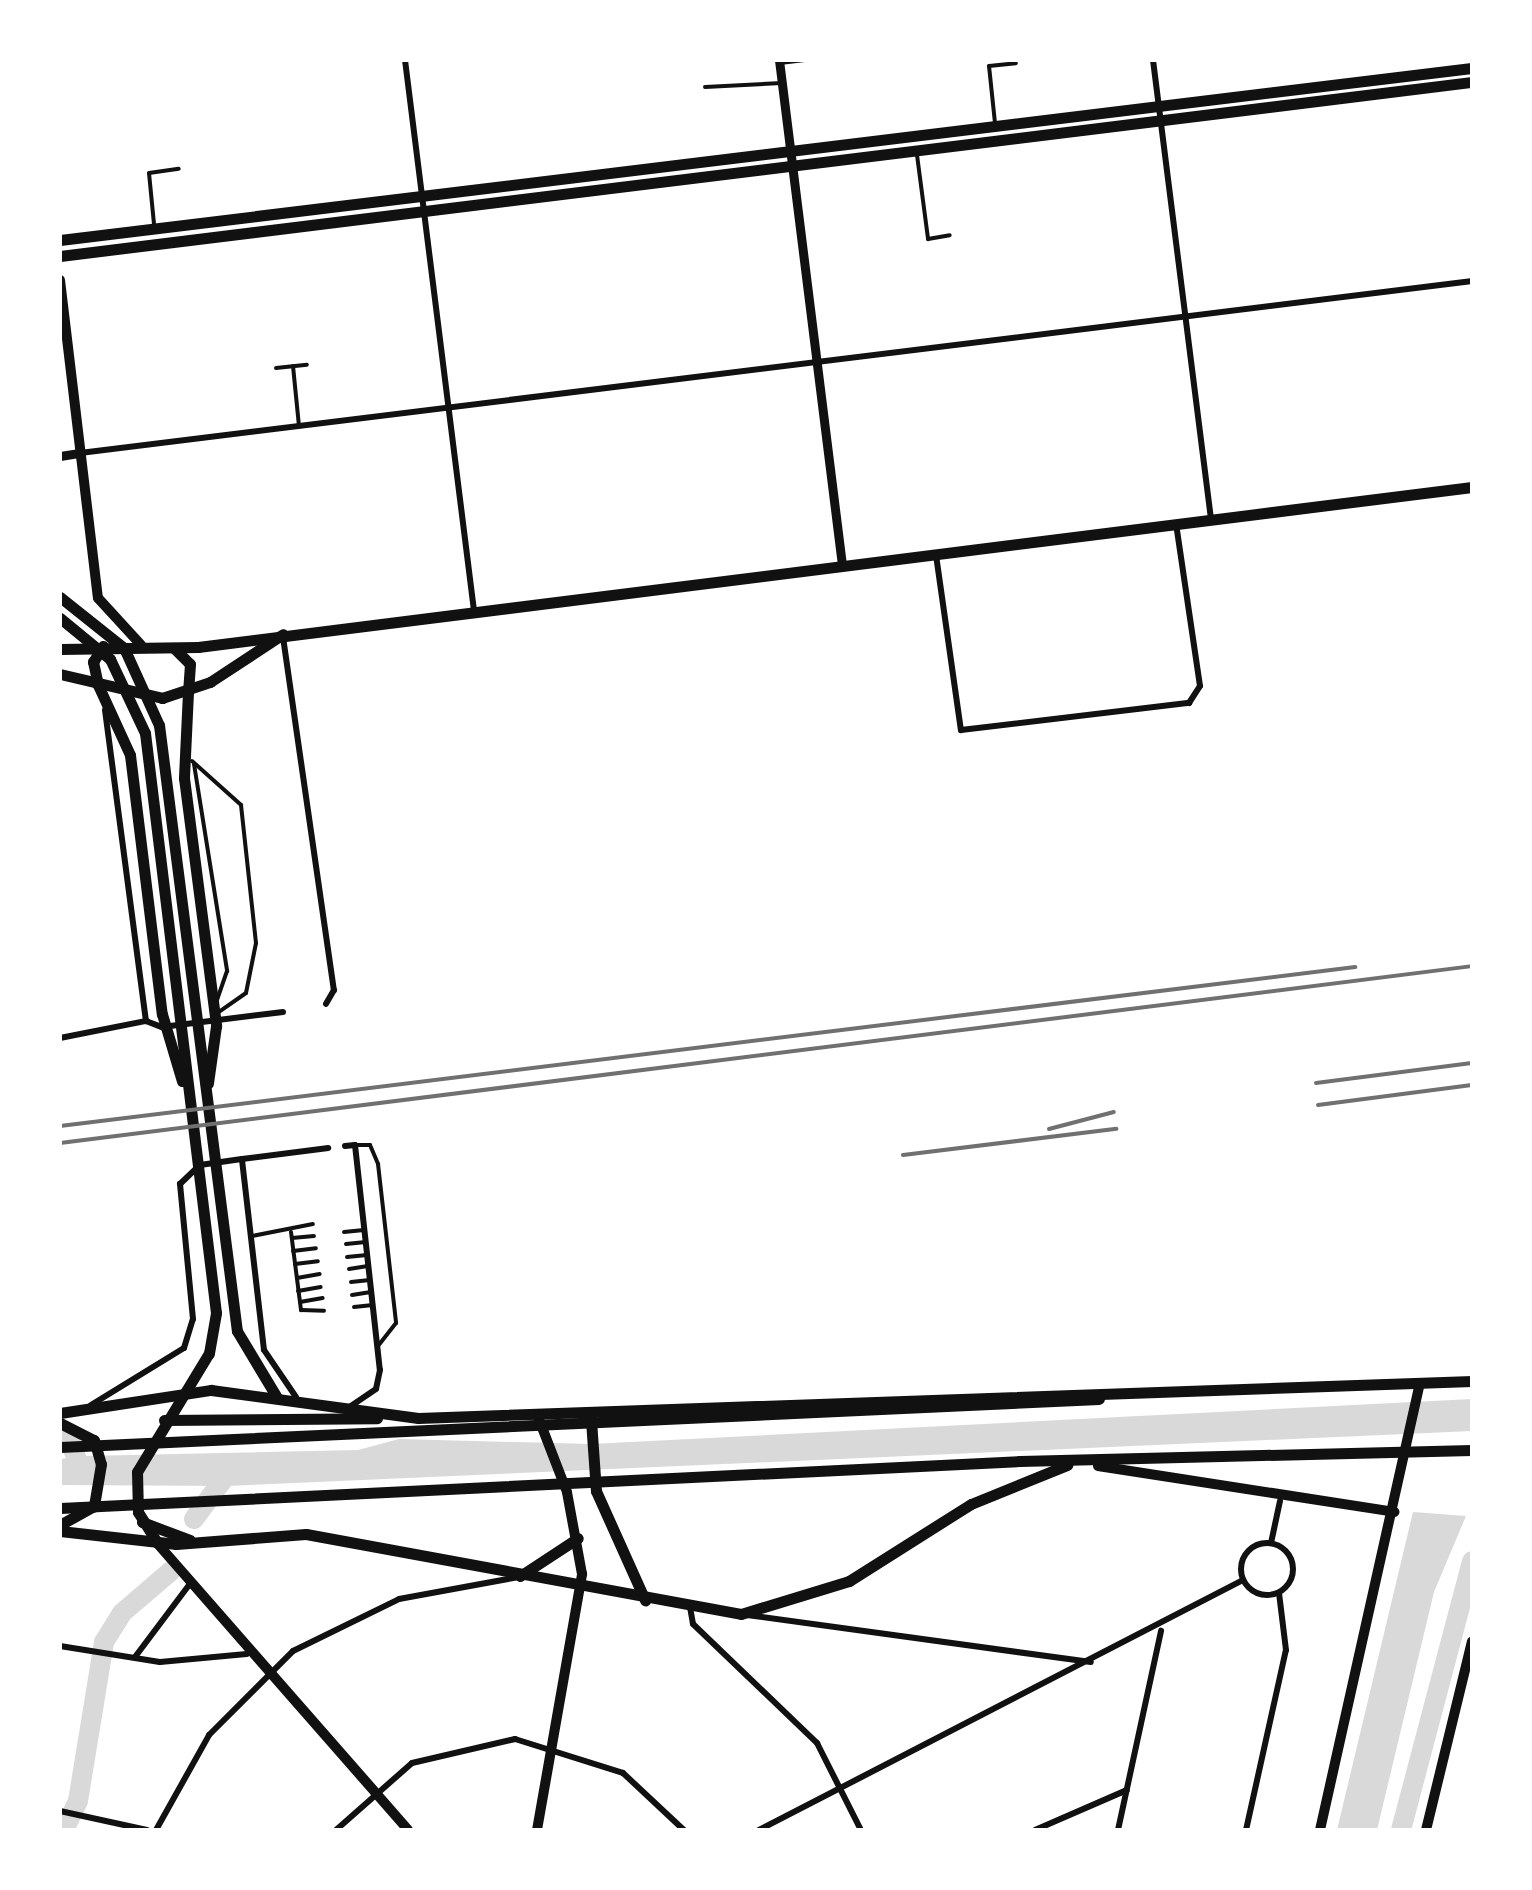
<!DOCTYPE html>
<html>
<head>
<meta charset="utf-8">
<style>
  body { margin:0 }
  #map { position:relative; width:1532px; height:1890px; overflow:hidden; background:#fff; font-family:"DejaVu Sans",sans-serif }
  div>[style] { position:absolute }
  .water>* { inset:0; background:#d9d9d9 }
  .river>* { height:20px; margin:-10px; padding:0 10px; transform-origin:10px; border-radius:10px; background:#d9d9d9 }
  .service>* { height:4px; margin:-2px; padding:0 2px; transform-origin:2px; border-radius:2px; background:#111 }
  .minor>* { height:6px; margin:-3px; padding:0 3px; transform-origin:3px; border-radius:3px; background:#111 }
  .minor>.ring { margin:-3px; padding:0; box-sizing:content-box; background:none; border:6px solid #111; border-radius:50% }
  .tertiary>* { height:9px; margin:-4.5px; padding:0 4.5px; transform-origin:4.5px; border-radius:4.5px; background:#111 }
  .secondary>* { height:10px; margin:-5px; padding:0 5px; transform-origin:5px; border-radius:5px; background:#111 }
  .primary>* { height:11px; margin:-5.5px; padding:0 5.5px; transform-origin:5.5px; border-radius:5.5px; background:#111 }
  .trunk>* { height:11px; margin:-5.5px; padding:0 5.5px; transform-origin:5.5px; border-radius:5.5px; background:#111 }
  .rail>* { height:4px; margin:-2px; padding:0 2px; transform-origin:2px; border-radius:2px; background:#707070 }
  span { translate:-50% -50%; white-space:nowrap; text-align:center; line-height:1.15; -webkit-text-stroke:8px #fff; paint-order:stroke }
  .frame { position:absolute; inset:0; border:62px solid #fff; pointer-events:none }
</style>
</head>
<body>
<div id="map">
  <div class="water">
    <div style="clip-path:polygon(1472px 1399px,1472px 1431px,228px 1486px,60px 1485px,60px 1459px,85px 1456px,358px 1450px,399px 1439px,591px 1444px)"></div>
    <div style="clip-path:polygon(1413px 1512px,1466px 1516px,1434px 1592px,1377px 1830px,1337px 1830px)"></div>
  </div>
  <div class="river">
    <div style="left:69px;top:1438px;width:35px;rotate:70deg"></div>
    <div style="left:194px;top:1519px;width:62px;rotate:-53.5deg"></div>
    <div style="left:64px;top:1830px;width:32px;rotate:-64deg"></div>
    <div style="left:78px;top:1801px;width:161px;rotate:-80.7deg"></div>
    <div style="left:104px;top:1642px;width:34px;rotate:-58deg"></div>
    <div style="left:122px;top:1613px;width:65px;rotate:-40.6deg"></div>
    <div style="left:1401px;top:1830px;width:278px;rotate:-75.2deg"></div>
  </div>
  <div class="service">
    <div style="left:780px;top:63px;width:25px;rotate:-7deg"></div>
    <div style="left:705px;top:87px;width:77px;rotate:-3deg"></div>
    <div style="left:995px;top:123px;width:57px;rotate:-96deg"></div>
    <div style="left:989px;top:66px;width:27px;rotate:-6deg"></div>
    <div style="left:917px;top:155px;width:85px;rotate:82.5deg"></div>
    <div style="left:928px;top:239px;width:22px;rotate:-10deg"></div>
    <div style="left:154px;top:224px;width:51px;rotate:-95.6deg"></div>
    <div style="left:149px;top:173px;width:30px;rotate:-8deg"></div>
    <div style="left:293px;top:366px;width:60px;rotate:84.3deg"></div>
    <div style="left:276px;top:368px;width:31px;rotate:-6deg"></div>
    <div style="left:192px;top:761px;width:66px;rotate:41.9deg"></div>
    <div style="left:241px;top:805px;width:139px;rotate:83.8deg"></div>
    <div style="left:256px;top:943px;width:51px;rotate:101.3deg"></div>
    <div style="left:246px;top:993px;width:33px;rotate:145deg"></div>
    <div style="left:194px;top:764px;width:210px;rotate:80.9deg"></div>
    <div style="left:227px;top:971px;width:34px;rotate:109deg"></div>
    <div style="left:355px;top:1145px;width:15px"></div>
    <div style="left:370px;top:1145px;width:21px;rotate:67deg"></div>
    <div style="left:378px;top:1164px;width:160px;rotate:83.5deg"></div>
    <div style="left:396px;top:1323px;width:28px;rotate:128deg"></div>
    <div style="left:291px;top:1232px;width:79px;rotate:82.7deg"></div>
    <div style="left:301px;top:1310px;width:23px;rotate:2deg"></div>
    <div style="left:344px;top:1232px;width:20px;rotate:-6deg"></div>
    <div style="left:252px;top:1236px;width:62px;rotate:-11.1deg"></div>
    <div style="left:292px;top:1238px;width:22px;rotate:-5deg"></div>
    <div style="left:346px;top:1244px;width:20px;rotate:-6deg"></div>
    <div style="left:293px;top:1251px;width:23px;rotate:-7deg"></div>
    <div style="left:347px;top:1257px;width:20px;rotate:-6deg"></div>
    <div style="left:295px;top:1264px;width:23px;rotate:-7deg"></div>
    <div style="left:349px;top:1269px;width:19px;rotate:-9deg"></div>
    <div style="left:297px;top:1278px;width:23px;rotate:-10deg"></div>
    <div style="left:351px;top:1282px;width:19px;rotate:-6deg"></div>
    <div style="left:298px;top:1291px;width:23px;rotate:-10deg"></div>
    <div style="left:352px;top:1295px;width:19px;rotate:-9deg"></div>
    <div style="left:300px;top:1302px;width:23px;rotate:-10deg"></div>
    <div style="left:354px;top:1307px;width:19px;rotate:-6deg"></div>
  </div>
  <div class="minor">
    <div style="left:405px;top:60px;width:555px;rotate:82.86deg"></div>
    <div style="left:1153px;top:60px;width:463px;rotate:82.8deg"></div>
    <div style="left:80px;top:453px;width:1403px;rotate:-7.04deg"></div>
    <div style="left:936px;top:555px;width:177px;rotate:81.9deg"></div>
    <div style="left:961px;top:730px;width:230px;rotate:-6.8deg"></div>
    <div style="left:1189px;top:703px;width:20px;rotate:-57deg"></div>
    <div style="left:1200px;top:686px;width:164px;rotate:-98.4deg"></div>
    <div style="left:283px;top:637px;width:357px;rotate:81.8deg"></div>
    <div style="left:334px;top:990px;width:16px;rotate:120deg"></div>
    <div style="left:105px;top:710px;width:314px;rotate:82.5deg"></div>
    <div style="left:146px;top:1021px;width:17px;rotate:21deg"></div>
    <div style="left:162px;top:1027px;width:122px;rotate:-7.1deg"></div>
    <div style="left:60px;top:1038px;width:88px;rotate:-11.2deg"></div>
    <div style="left:345px;top:1146px;width:10px;rotate:-6deg"></div>
    <div style="left:355px;top:1145px;width:226px;rotate:83.7deg"></div>
    <div style="left:380px;top:1370px;width:19px;rotate:102deg"></div>
    <div style="left:376px;top:1389px;width:32px;rotate:146deg"></div>
    <div style="left:296px;top:1397px;width:57px;rotate:-124.2deg"></div>
    <div style="left:264px;top:1350px;width:192px;rotate:-96.6deg"></div>
    <div style="left:242px;top:1159px;width:87px;rotate:-7.3deg"></div>
    <div style="left:91px;top:1405px;width:109px;rotate:-31.5deg"></div>
    <div style="left:184px;top:1348px;width:30px;rotate:-73deg"></div>
    <div style="left:193px;top:1319px;width:136px;rotate:-95.5deg"></div>
    <div style="left:180px;top:1184px;width:28px;rotate:-44deg"></div>
    <div style="left:200px;top:1165px;width:42px;rotate:-8.1deg"></div>
    <div class="ring" style="left:1241px;top:1543px;width:46px;height:46px"></div>
    <div style="left:1271px;top:1543px;width:43px;rotate:-77.9deg"></div>
    <div style="left:690px;top:1607px;width:17px;rotate:80deg"></div>
    <div style="left:693px;top:1624px;width:172px;rotate:43.8deg"></div>
    <div style="left:817px;top:1743px;width:97px;rotate:63.2deg"></div>
    <div style="left:747px;top:1615px;width:347px;rotate:7.8deg"></div>
    <div style="left:60px;top:1646px;width:101px;rotate:9.1deg"></div>
    <div style="left:160px;top:1662px;width:87px;rotate:-5.3deg"></div>
    <div style="left:135px;top:1657px;width:90px;rotate:-53.1deg"></div>
    <div style="left:60px;top:1811px;width:89px;rotate:12.3deg"></div>
    <div style="left:156px;top:1830px;width:109px;rotate:-60.8deg"></div>
    <div style="left:209px;top:1735px;width:119px;rotate:-45deg"></div>
    <div style="left:293px;top:1651px;width:118px;rotate:-26.1deg"></div>
    <div style="left:399px;top:1599px;width:122px;rotate:-10.4deg"></div>
    <div style="left:336px;top:1830px;width:101px;rotate:-41.4deg"></div>
    <div style="left:412px;top:1763px;width:106px;rotate:-13.1deg"></div>
    <div style="left:515px;top:1739px;width:113px;rotate:17.5deg"></div>
    <div style="left:623px;top:1773px;width:83px;rotate:43.1deg"></div>
    <div style="left:759px;top:1830px;width:545px;rotate:-27.32deg"></div>
    <div style="left:1035px;top:1830px;width:100px;rotate:-23.5deg"></div>
    <div style="left:1118px;top:1830px;width:204px;rotate:-77.8deg"></div>
    <div style="left:1246px;top:1830px;width:184px;rotate:-77.5deg"></div>
    <div style="left:1286px;top:1650px;width:57px;rotate:-97deg"></div>
  </div>
  <div class="tertiary">
    <div style="left:779px;top:60px;width:509px;rotate:82.89deg"></div>
    <div style="left:60px;top:456px;width:20px;rotate:-9deg"></div>
  </div>
  <div class="secondary">
    <div style="left:60px;top:280px;width:320px;rotate:83.2deg"></div>
    <div style="left:98px;top:598px;width:64px;rotate:47.5deg"></div>
    <div style="left:1098px;top:1466px;width:300px;rotate:8.8deg"></div>
    <div style="left:157px;top:1543px;width:381px;rotate:48.8deg"></div>
    <div style="left:537px;top:1830px;width:260px;rotate:-80deg"></div>
    <div style="left:582px;top:1574px;width:83px;rotate:-100.4deg"></div>
    <div style="left:567px;top:1492px;width:80px;rotate:-111.1deg"></div>
    <div style="left:1320px;top:1830px;width:457px;rotate:-77.4deg"></div>
    <div style="left:1426px;top:1830px;width:194px;rotate:-76.3deg"></div>
  </div>
  <div class="primary">
    <div style="left:60px;top:240px;width:1422px;rotate:-6.95deg"></div>
    <div style="left:60px;top:256px;width:1423px;rotate:-7.03deg"></div>
    <div style="left:60px;top:649px;width:138px;rotate:-0.8deg"></div>
    <div style="left:198px;top:647px;width:1284px;rotate:-7.16deg"></div>
    <div style="left:175px;top:649px;width:21px;rotate:45deg"></div>
    <div style="left:190px;top:664px;width:28px;rotate:94deg"></div>
    <div style="left:60px;top:674px;width:105px;rotate:13.2deg"></div>
    <div style="left:162px;top:698px;width:51px;rotate:-18.4deg"></div>
    <div style="left:210px;top:682px;width:87px;rotate:-33.3deg"></div>
    <div style="left:98px;top:685px;width:24px;rotate:-102deg"></div>
    <div style="left:93px;top:662px;width:19px;rotate:-58deg"></div>
  </div>
  <div class="trunk">
    <div style="left:60px;top:597px;width:82px;rotate:38.6deg"></div>
    <div style="left:124px;top:648px;width:85px;rotate:65.6deg"></div>
    <div style="left:159px;top:725px;width:611px;rotate:82.67deg"></div>
    <div style="left:237px;top:1331px;width:76px;rotate:59deg"></div>
    <div style="left:60px;top:618px;width:65px;rotate:39.4deg"></div>
    <div style="left:110px;top:659px;width:82px;rotate:64.7deg"></div>
    <div style="left:145px;top:733px;width:584px;rotate:83.02deg"></div>
    <div style="left:216px;top:1313px;width:41px;rotate:99.9deg"></div>
    <div style="left:209px;top:1353px;width:139px;rotate:121.2deg"></div>
    <div style="left:137px;top:1472px;width:40px;rotate:88.6deg"></div>
    <div style="left:138px;top:1512px;width:36px;rotate:58deg"></div>
    <div style="left:98px;top:685px;width:77px;rotate:65.4deg"></div>
    <div style="left:130px;top:755px;width:261px;rotate:83deg"></div>
    <div style="left:162px;top:1014px;width:70px;rotate:73.4deg"></div>
    <div style="left:188px;top:692px;width:86px;rotate:92.7deg"></div>
    <div style="left:184px;top:778px;width:250px;rotate:82.6deg"></div>
    <div style="left:216px;top:1026px;width:58px;rotate:98deg"></div>
    <div style="left:60px;top:1413px;width:153px;rotate:-8.7deg"></div>
    <div style="left:211px;top:1390px;width:209px;rotate:7.7deg"></div>
    <div style="left:418px;top:1418px;width:1055px;rotate:-2.01deg"></div>
    <div style="left:164px;top:1420px;width:213px;rotate:-0.5deg"></div>
    <div style="left:591px;top:1420px;width:71px;rotate:86deg"></div>
    <div style="left:596px;top:1491px;width:120px;rotate:65.8deg"></div>
    <div style="left:60px;top:1423px;width:38px;rotate:27deg"></div>
    <div style="left:94px;top:1440px;width:25px;rotate:74deg"></div>
    <div style="left:101px;top:1464px;width:43px;rotate:99.5deg"></div>
    <div style="left:94px;top:1506px;width:39px;rotate:151deg"></div>
    <div style="left:60px;top:1447px;width:1040px;rotate:-2.65deg"></div>
    <div style="left:60px;top:1508px;width:961px;rotate:-2.8deg"></div>
    <div style="left:1020px;top:1461px;width:452px;rotate:-1.4deg"></div>
    <div style="left:142px;top:1522px;width:51px;rotate:20.6deg"></div>
    <div style="left:60px;top:1531px;width:117px;rotate:6.4deg"></div>
    <div style="left:176px;top:1544px;width:130px;rotate:-4.4deg"></div>
    <div style="left:306px;top:1534px;width:442px;rotate:10.4deg"></div>
    <div style="left:741px;top:1614px;width:113px;rotate:-17deg"></div>
    <div style="left:849px;top:1581px;width:144px;rotate:-32.3deg"></div>
    <div style="left:971px;top:1504px;width:104px;rotate:-22.1deg"></div>
    <div style="left:520px;top:1576px;width:69px;rotate:-33.2deg"></div>
  </div>
  <div class="rail">
    <div style="left:1316px;top:1083px;width:157px;rotate:-7.3deg"></div>
    <div style="left:1318px;top:1105px;width:155px;rotate:-7.4deg"></div>
    <div style="left:60px;top:1126px;width:1305px;rotate:-7deg"></div>
    <div style="left:1049px;top:1129px;width:67px;rotate:-14.7deg"></div>
    <div style="left:60px;top:1143px;width:1423px;rotate:-7.14deg"></div>
    <div style="left:903px;top:1155px;width:215px;rotate:-7deg"></div>
  </div>
  <div class="frame"></div>
</div>
</body>
</html>
